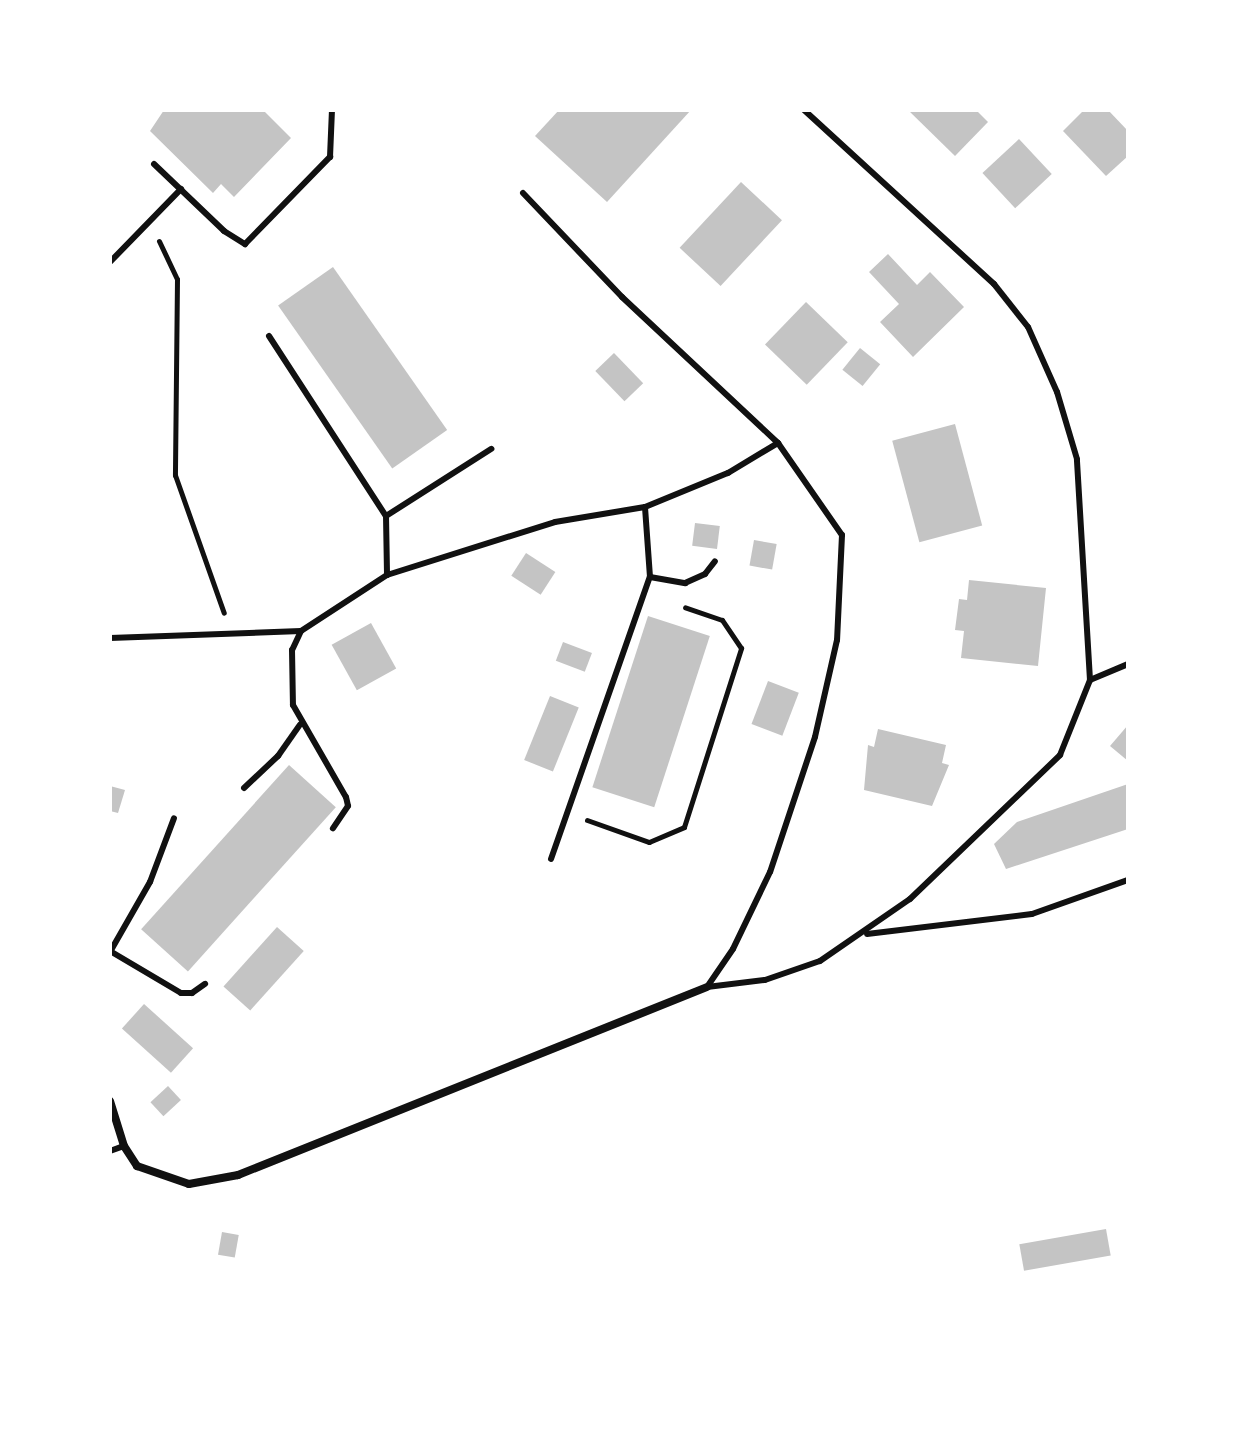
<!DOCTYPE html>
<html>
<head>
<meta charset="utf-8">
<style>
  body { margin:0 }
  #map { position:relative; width:1238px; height:1442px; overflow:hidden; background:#fff; font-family:Mulish,sans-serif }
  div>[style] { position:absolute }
  .building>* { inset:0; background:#c4c4c4; transform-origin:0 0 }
  .path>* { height:5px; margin:-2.5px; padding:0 2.5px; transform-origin:2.5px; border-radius:2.5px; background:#111 }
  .service>* { height:6px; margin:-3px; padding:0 3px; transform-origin:3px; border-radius:3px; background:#111 }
  .minor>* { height:8px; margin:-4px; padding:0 4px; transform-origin:4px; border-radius:4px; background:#111 }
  span { translate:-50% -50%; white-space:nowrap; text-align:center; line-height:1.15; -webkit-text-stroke:6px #fff; paint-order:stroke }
  .frame { position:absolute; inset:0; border:112px solid #fff; pointer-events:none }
</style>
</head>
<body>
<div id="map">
  <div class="building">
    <div style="clip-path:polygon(164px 110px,263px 110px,291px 138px,234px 197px,221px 184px,213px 193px,150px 131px)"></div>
    <div style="clip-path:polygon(559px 110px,691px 110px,607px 202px,535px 136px)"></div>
    <div style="clip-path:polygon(908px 110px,976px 110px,988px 122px,955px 156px)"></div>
    <div style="clip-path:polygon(1084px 110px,1108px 110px,1128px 131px,1128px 156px,1106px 176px,1063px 131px)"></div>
    <div style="left:1019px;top:139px;width:48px;height:50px;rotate:47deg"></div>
    <div style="left:741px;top:182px;width:56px;height:90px;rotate:43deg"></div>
    <div style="clip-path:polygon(888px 254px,917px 285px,930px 272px,964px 307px,913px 357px,880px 322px,899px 304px,869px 272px)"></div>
    <div style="left:333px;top:267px;width:199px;height:67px;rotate:55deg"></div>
    <div style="left:806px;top:302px;width:58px;height:59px;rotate:44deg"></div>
    <div style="left:860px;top:348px;width:26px;height:28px;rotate:39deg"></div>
    <div style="left:614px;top:353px;width:42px;height:26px;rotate:46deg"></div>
    <div style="left:955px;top:424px;width:105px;height:65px;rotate:75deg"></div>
    <div style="left:695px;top:523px;width:25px;height:23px;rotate:7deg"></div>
    <div style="left:754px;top:540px;width:23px;height:26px;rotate:10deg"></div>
    <div style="left:526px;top:553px;width:35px;height:27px;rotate:33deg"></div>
    <div style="clip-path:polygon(969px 580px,1046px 588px,1038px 666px,961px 658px,964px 631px,955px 630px,959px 599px,967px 600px)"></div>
    <div style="left:648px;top:616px;width:65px;height:180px;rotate:18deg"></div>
    <div style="left:371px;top:623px;width:52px;height:45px;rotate:61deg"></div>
    <div style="left:563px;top:642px;width:31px;height:20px;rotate:21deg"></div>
    <div style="left:768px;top:681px;width:33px;height:46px;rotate:21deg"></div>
    <div style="left:550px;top:696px;width:31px;height:69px;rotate:22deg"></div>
    <div style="clip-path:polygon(1128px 725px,1128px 761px,1110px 746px)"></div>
    <div style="clip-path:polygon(878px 729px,946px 745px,942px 763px,949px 765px,932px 806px,864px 790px,868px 745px,874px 747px)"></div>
    <div style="left:289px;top:765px;width:63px;height:221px;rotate:42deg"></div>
    <div style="clip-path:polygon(1128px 784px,1128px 829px,1006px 869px,994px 844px,1017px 822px)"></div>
    <div style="clip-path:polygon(110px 786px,125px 790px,118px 813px,110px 811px)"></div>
    <div style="left:277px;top:927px;width:36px;height:80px;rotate:42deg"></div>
    <div style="left:144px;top:1004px;width:66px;height:33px;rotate:42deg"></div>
    <div style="left:168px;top:1086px;width:19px;height:24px;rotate:47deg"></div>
    <div style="left:1106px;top:1229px;width:27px;height:88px;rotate:80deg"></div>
    <div style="left:222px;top:1232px;width:17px;height:23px;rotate:10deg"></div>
  </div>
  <div class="path">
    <div style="left:159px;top:241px;width:42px;rotate:64.7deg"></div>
    <div style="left:177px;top:279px;width:196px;rotate:90.6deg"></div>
    <div style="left:175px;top:475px;width:146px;rotate:70.5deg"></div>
    <div style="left:587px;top:820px;width:66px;rotate:19.5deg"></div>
    <div style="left:649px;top:842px;width:38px;rotate:-23deg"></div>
    <div style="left:684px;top:827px;width:188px;rotate:-72.3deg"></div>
    <div style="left:741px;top:648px;width:34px;rotate:-124deg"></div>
    <div style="left:722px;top:620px;width:39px;rotate:-161deg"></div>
  </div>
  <div class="service">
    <div style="left:154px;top:164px;width:97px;rotate:43.7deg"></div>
    <div style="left:224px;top:231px;width:25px;rotate:32deg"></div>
    <div style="left:245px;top:244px;width:122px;rotate:-45.7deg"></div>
    <div style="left:330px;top:157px;width:47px;rotate:-87.6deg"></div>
    <div style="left:523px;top:193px;width:144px;rotate:46.4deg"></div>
    <div style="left:622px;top:297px;width:214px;rotate:43.1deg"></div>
    <div style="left:110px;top:262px;width:102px;rotate:-45.8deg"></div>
    <div style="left:269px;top:336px;width:215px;rotate:57deg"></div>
    <div style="left:386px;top:516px;width:59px;rotate:89deg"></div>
    <div style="left:386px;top:516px;width:125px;rotate:-32.5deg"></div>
    <div style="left:650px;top:577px;width:36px;rotate:10deg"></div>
    <div style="left:685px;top:583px;width:22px;rotate:-24deg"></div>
    <div style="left:705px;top:574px;width:16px;rotate:-52deg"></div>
    <div style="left:301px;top:631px;width:21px;rotate:115deg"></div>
    <div style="left:292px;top:650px;width:55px;rotate:89deg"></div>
    <div style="left:293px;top:705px;width:106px;rotate:60.1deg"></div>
    <div style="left:346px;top:797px;width:9px;rotate:77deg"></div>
    <div style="left:348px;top:806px;width:27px;rotate:124deg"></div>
    <div style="left:110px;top:638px;width:191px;rotate:-2.1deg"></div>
    <div style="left:301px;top:631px;width:103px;rotate:-33.1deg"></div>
    <div style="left:387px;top:575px;width:176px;rotate:-17.5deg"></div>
    <div style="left:555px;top:522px;width:91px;rotate:-9.5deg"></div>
    <div style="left:645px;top:507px;width:90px;rotate:-22.3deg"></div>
    <div style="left:728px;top:473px;width:58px;rotate:-31deg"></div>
    <div style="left:778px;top:443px;width:112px;rotate:55.2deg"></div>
    <div style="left:842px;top:535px;width:105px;rotate:92.7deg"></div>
    <div style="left:837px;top:640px;width:99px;rotate:102.8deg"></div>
    <div style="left:815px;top:737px;width:142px;rotate:108.4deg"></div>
    <div style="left:770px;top:872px;width:85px;rotate:115.7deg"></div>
    <div style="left:733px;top:949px;width:46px;rotate:124.4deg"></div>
    <div style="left:1090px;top:680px;width:41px;rotate:-22.8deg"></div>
    <div style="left:244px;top:788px;width:47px;rotate:-43.3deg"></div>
    <div style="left:278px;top:756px;width:38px;rotate:-55deg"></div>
    <div style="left:551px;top:859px;width:299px;rotate:-70.7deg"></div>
    <div style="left:650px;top:577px;width:70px;rotate:-94.1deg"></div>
    <div style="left:867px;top:934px;width:166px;rotate:-6.9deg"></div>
    <div style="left:1032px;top:914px;width:102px;rotate:-19.5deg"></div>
    <div style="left:110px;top:951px;width:82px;rotate:30.6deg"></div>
    <div style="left:181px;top:993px;width:11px"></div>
    <div style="left:192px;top:993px;width:16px;rotate:-35deg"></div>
    <div style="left:110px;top:952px;width:81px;rotate:-60.3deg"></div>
    <div style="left:150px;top:882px;width:68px;rotate:-69.4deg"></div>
    <div style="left:707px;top:987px;width:58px;rotate:-6.9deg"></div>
    <div style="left:765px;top:980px;width:58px;rotate:-19.1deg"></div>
    <div style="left:820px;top:961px;width:109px;rotate:-34.6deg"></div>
    <div style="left:910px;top:899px;width:208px;rotate:-43.8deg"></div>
    <div style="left:1060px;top:755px;width:81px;rotate:-68.2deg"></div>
    <div style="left:1090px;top:680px;width:221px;rotate:-93.4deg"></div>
    <div style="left:1077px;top:459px;width:70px;rotate:-106.6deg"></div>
    <div style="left:1057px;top:392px;width:71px;rotate:-114deg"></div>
    <div style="left:1028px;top:327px;width:55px;rotate:-128.3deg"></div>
    <div style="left:994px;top:284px;width:258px;rotate:-137.5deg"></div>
    <div style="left:110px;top:1151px;width:15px;rotate:-20deg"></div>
  </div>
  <div class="minor">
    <div style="left:110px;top:1101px;width:47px;rotate:72.7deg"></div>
    <div style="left:124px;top:1146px;width:24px;rotate:57deg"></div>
    <div style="left:137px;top:1166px;width:55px;rotate:19.1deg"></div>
    <div style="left:189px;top:1184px;width:50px;rotate:-10.4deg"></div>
    <div style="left:238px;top:1175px;width:505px;rotate:-21.84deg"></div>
  </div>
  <div class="frame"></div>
</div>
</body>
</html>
